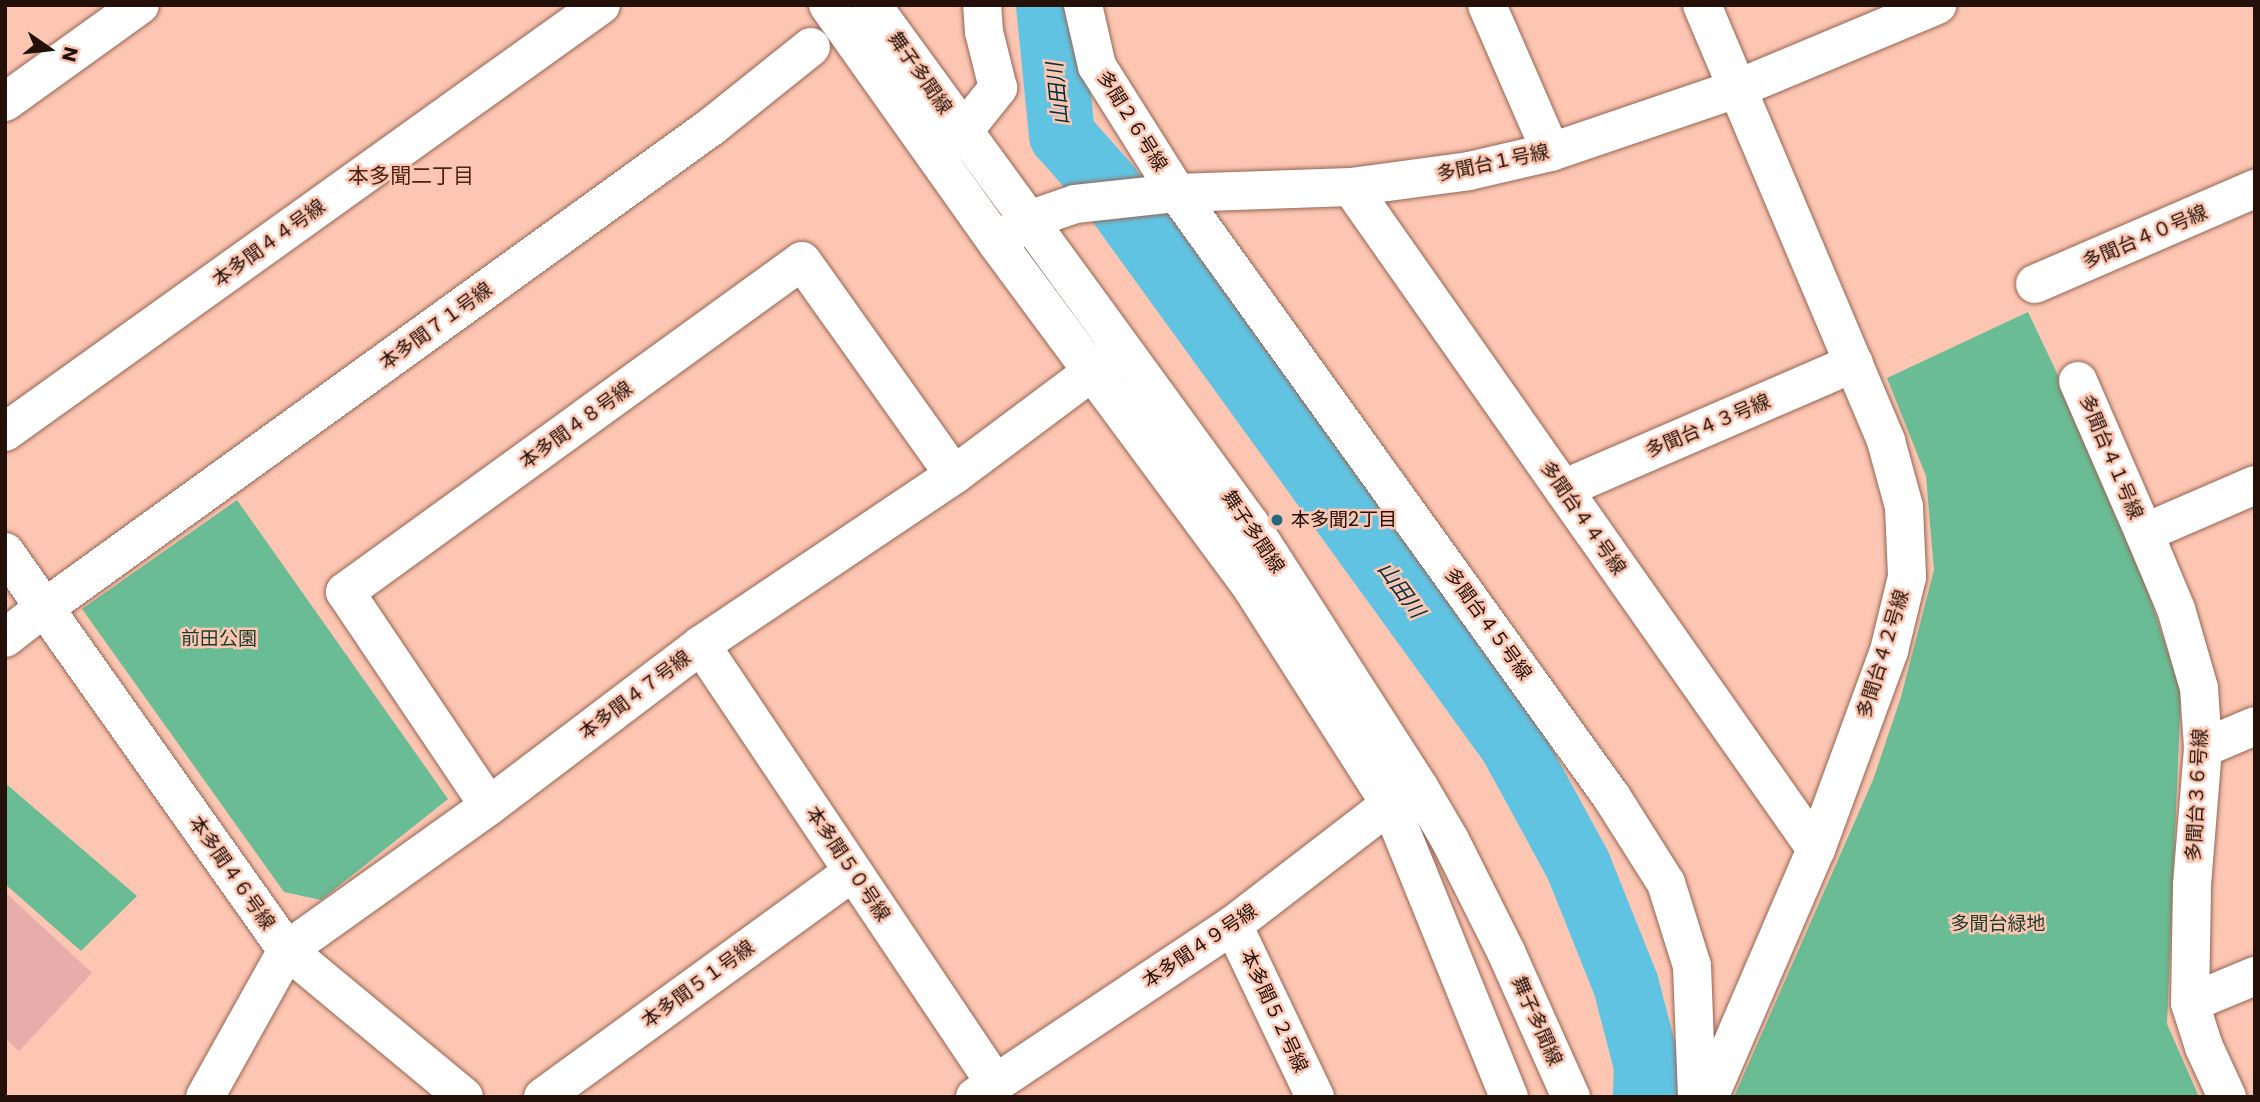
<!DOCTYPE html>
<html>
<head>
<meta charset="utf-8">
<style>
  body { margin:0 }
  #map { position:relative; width:2260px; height:1102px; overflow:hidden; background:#fcc6b2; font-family:Poppins,"Noto Sans JP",sans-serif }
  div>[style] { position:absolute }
  .green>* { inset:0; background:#6abc94 }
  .river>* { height:66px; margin:-33px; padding:0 33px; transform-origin:33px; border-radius:33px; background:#61c3e2 }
  .building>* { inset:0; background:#e6adaa }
  .roads { filter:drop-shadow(0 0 2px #956553) drop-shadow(0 0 2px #956553) }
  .minor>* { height:38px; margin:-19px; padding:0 19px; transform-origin:19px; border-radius:19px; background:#fff }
  .dots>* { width:19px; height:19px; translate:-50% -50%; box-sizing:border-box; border:4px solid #fcc6b2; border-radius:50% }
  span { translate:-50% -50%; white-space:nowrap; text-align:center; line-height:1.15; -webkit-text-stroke:5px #fcc6b2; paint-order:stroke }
  .street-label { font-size:19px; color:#221009 }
  .poi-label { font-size:19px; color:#221009 }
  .left { translate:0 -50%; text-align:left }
  .park-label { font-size:19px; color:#183d2c }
  .water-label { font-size:21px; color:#002f3b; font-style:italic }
  .neighbourhood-label { font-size:21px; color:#4c2313 }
  .frame { position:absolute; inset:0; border:7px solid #221009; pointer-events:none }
  .north { position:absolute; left:14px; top:14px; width:70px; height:70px; -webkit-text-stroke:5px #fcc6b2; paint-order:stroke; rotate:104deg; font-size:19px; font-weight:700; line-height:28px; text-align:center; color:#221009 }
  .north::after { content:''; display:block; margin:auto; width:24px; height:32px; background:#221009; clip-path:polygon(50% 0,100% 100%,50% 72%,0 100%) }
</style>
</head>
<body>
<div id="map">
  <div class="green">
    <div style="clip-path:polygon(2028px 312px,2120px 506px,2181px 692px,2167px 1024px,2199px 1097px,1734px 1097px,1873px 780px,1901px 697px,1934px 570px,1926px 476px,1887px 378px)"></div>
    <div style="clip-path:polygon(237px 500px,448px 799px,321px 900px,284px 892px,82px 609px)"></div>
    <div style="clip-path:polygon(5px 783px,137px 896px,81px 951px,5px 884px)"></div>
  </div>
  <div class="river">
    <div style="left:1049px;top:5px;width:131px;rotate:84.3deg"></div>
    <div style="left:1062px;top:135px;width:69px;rotate:48.5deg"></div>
    <div style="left:1108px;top:187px;width:688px;rotate:54.05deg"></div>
    <div style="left:1512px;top:744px;width:138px;rotate:61.4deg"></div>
    <div style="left:1578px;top:865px;width:129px;rotate:68.2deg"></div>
    <div style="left:1626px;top:985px;width:84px;rotate:75.5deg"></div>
    <div style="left:1647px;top:1066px;width:31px;rotate:92deg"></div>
  </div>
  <div class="building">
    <div style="clip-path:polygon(5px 892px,92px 973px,19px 1051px,5px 1038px)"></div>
  </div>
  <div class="roads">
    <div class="minor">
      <div style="left:828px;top:5px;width:292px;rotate:54.6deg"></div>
      <div style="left:997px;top:243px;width:429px;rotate:53.5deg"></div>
      <div style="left:1252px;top:588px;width:256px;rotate:57.4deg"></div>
      <div style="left:1390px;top:804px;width:316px;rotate:67.9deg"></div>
      <div style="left:872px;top:5px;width:642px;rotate:53.93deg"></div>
      <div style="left:1250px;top:524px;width:313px;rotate:57.3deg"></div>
      <div style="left:1419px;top:787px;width:61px;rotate:59.7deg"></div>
      <div style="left:1450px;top:840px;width:127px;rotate:63.4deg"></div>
      <div style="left:1507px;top:954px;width:157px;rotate:65.9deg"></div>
      <div style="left:1083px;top:5px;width:63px;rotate:77.1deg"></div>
      <div style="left:1097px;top:66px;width:150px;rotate:57.8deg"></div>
      <div style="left:1177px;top:193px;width:743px;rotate:54.26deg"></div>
      <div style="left:1611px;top:796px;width:103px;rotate:57.7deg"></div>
      <div style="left:1666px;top:883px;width:87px;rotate:72.6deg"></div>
      <div style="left:1692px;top:966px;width:131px;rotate:87.8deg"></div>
      <div style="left:1487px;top:5px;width:160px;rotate:66.5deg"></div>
      <div style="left:1702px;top:5px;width:473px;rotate:67.1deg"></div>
      <div style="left:1886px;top:441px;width:68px;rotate:74.7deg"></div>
      <div style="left:1904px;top:507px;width:70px;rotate:87.5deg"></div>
      <div style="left:1907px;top:577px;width:76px;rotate:103.7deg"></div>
      <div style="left:1889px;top:651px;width:211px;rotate:110.2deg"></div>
      <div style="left:1816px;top:849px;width:270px;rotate:113.3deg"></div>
      <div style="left:5px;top:102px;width:166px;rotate:-35.7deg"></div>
      <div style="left:942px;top:149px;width:26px;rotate:-39deg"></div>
      <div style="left:962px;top:133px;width:58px;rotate:-51.3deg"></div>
      <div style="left:998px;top:88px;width:58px;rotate:-104deg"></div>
      <div style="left:984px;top:32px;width:27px;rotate:-94deg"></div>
      <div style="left:1351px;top:187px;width:809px;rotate:54.92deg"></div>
      <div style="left:1008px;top:235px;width:23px;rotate:-38deg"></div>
      <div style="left:1026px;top:221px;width:52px;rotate:-19.1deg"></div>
      <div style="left:1075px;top:204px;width:103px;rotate:-6.2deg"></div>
      <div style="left:1177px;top:193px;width:174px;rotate:-2deg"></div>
      <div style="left:1351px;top:187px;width:119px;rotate:-7.7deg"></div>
      <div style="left:1469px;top:171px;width:84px;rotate:-13deg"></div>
      <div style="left:1551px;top:152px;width:199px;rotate:-18.8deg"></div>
      <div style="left:1739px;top:88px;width:215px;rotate:-22.7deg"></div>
      <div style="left:2035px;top:284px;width:240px;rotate:-23.4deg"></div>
      <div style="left:2078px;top:381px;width:166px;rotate:66.5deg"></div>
      <div style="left:5px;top:432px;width:733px;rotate:-35.62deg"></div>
      <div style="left:1563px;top:489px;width:317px;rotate:-23.4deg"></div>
      <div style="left:5px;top:552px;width:488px;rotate:54.7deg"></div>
      <div style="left:287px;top:950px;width:230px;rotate:39.7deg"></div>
      <div style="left:57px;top:599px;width:807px;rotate:-35.82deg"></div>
      <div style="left:711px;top:127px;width:128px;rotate:-38.7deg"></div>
      <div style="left:5px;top:638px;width:31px;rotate:-38deg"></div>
      <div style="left:701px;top:645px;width:528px;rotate:56.13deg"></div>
      <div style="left:2203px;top:748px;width:56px;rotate:-22.9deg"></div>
      <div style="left:489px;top:806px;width:258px;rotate:-123.9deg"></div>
      <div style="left:345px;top:592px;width:564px;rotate:-35.92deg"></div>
      <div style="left:802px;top:261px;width:262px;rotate:54.6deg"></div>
      <div style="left:1233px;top:925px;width:191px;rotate:64.5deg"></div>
      <div style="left:2190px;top:1003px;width:70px;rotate:-22.6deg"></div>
      <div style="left:205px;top:1097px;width:168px;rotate:-60.8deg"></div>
      <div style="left:287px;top:950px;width:248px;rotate:-35.5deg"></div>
      <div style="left:489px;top:806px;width:266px;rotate:-37.2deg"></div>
      <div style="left:701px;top:645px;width:305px;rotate:-33.9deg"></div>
      <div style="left:954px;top:475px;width:199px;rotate:-36.8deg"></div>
      <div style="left:543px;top:1097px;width:383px;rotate:-36deg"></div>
      <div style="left:975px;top:1097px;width:310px;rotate:-33.7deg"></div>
      <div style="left:1233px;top:925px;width:198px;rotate:-37.6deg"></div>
      <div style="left:1390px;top:804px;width:24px;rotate:-30deg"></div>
      <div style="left:2227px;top:1097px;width:55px;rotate:-114.7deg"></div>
      <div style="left:2204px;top:1047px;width:46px;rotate:-107.7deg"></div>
      <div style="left:2190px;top:1003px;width:118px;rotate:-89deg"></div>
      <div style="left:2192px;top:885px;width:137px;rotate:-85.4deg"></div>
      <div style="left:2203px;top:748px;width:60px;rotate:-93.8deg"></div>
      <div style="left:2199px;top:688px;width:82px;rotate:-106.2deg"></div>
      <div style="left:2176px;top:609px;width:82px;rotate:-112.8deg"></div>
      <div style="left:2144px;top:533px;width:121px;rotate:-23.4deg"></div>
    </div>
  </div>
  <div class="dots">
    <div style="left:1277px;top:520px;background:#27687c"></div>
  </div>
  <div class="street-label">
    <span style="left:920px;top:73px;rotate:55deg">舞子多聞線</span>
    <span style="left:1132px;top:121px;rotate:58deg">多聞２６号線</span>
    <span style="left:1493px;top:163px;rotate:-12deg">多聞台１号線</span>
    <span style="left:2145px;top:237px;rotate:-23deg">多聞台４０号線</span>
    <span style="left:269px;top:243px;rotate:-36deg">本多聞４４号線</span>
    <span style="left:436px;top:326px;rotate:-36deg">本多聞７１号線</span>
    <span style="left:576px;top:425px;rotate:-36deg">本多聞４８号線</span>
    <span style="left:1708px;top:426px;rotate:-23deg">多聞台４３号線</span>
    <span style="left:2111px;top:457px;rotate:67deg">多聞台４１号線</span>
    <span style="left:1583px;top:518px;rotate:55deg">多聞台４４号線</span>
    <span style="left:1253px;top:532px;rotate:56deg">舞子多聞線</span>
    <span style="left:1488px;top:624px;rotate:54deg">多聞台４５号線</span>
    <span style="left:1883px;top:654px;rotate:-73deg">多聞台４２号線</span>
    <span style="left:635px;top:695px;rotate:-37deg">本多聞４７号線</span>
    <span style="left:2197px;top:795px;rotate:-87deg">多聞台３６号線</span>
    <span style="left:848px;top:864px;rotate:56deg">本多聞５０号線</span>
    <span style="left:232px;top:873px;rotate:55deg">本多聞４６号線</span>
    <span style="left:1200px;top:946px;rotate:-34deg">本多聞４９号線</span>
    <span style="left:698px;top:984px;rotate:-36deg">本多聞５１号線</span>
    <span style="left:1274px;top:1011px;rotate:65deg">本多聞５２号線</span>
    <span style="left:1537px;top:1021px;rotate:66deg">舞子多聞線</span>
  </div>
  <div class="poi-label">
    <span class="left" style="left:1291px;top:520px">本多聞2丁目</span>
  </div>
  <div class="park-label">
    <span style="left:219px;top:639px">前田公園</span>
    <span style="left:1998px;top:924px">多聞台緑地</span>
  </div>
  <div class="water-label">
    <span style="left:1058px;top:94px;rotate:-96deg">山田川</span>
    <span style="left:1401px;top:590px;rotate:54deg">山田川</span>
  </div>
  <div class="neighbourhood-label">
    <span style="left:411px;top:176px">本多聞二丁目</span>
  </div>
  <div class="frame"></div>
  <div class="north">N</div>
</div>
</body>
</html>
